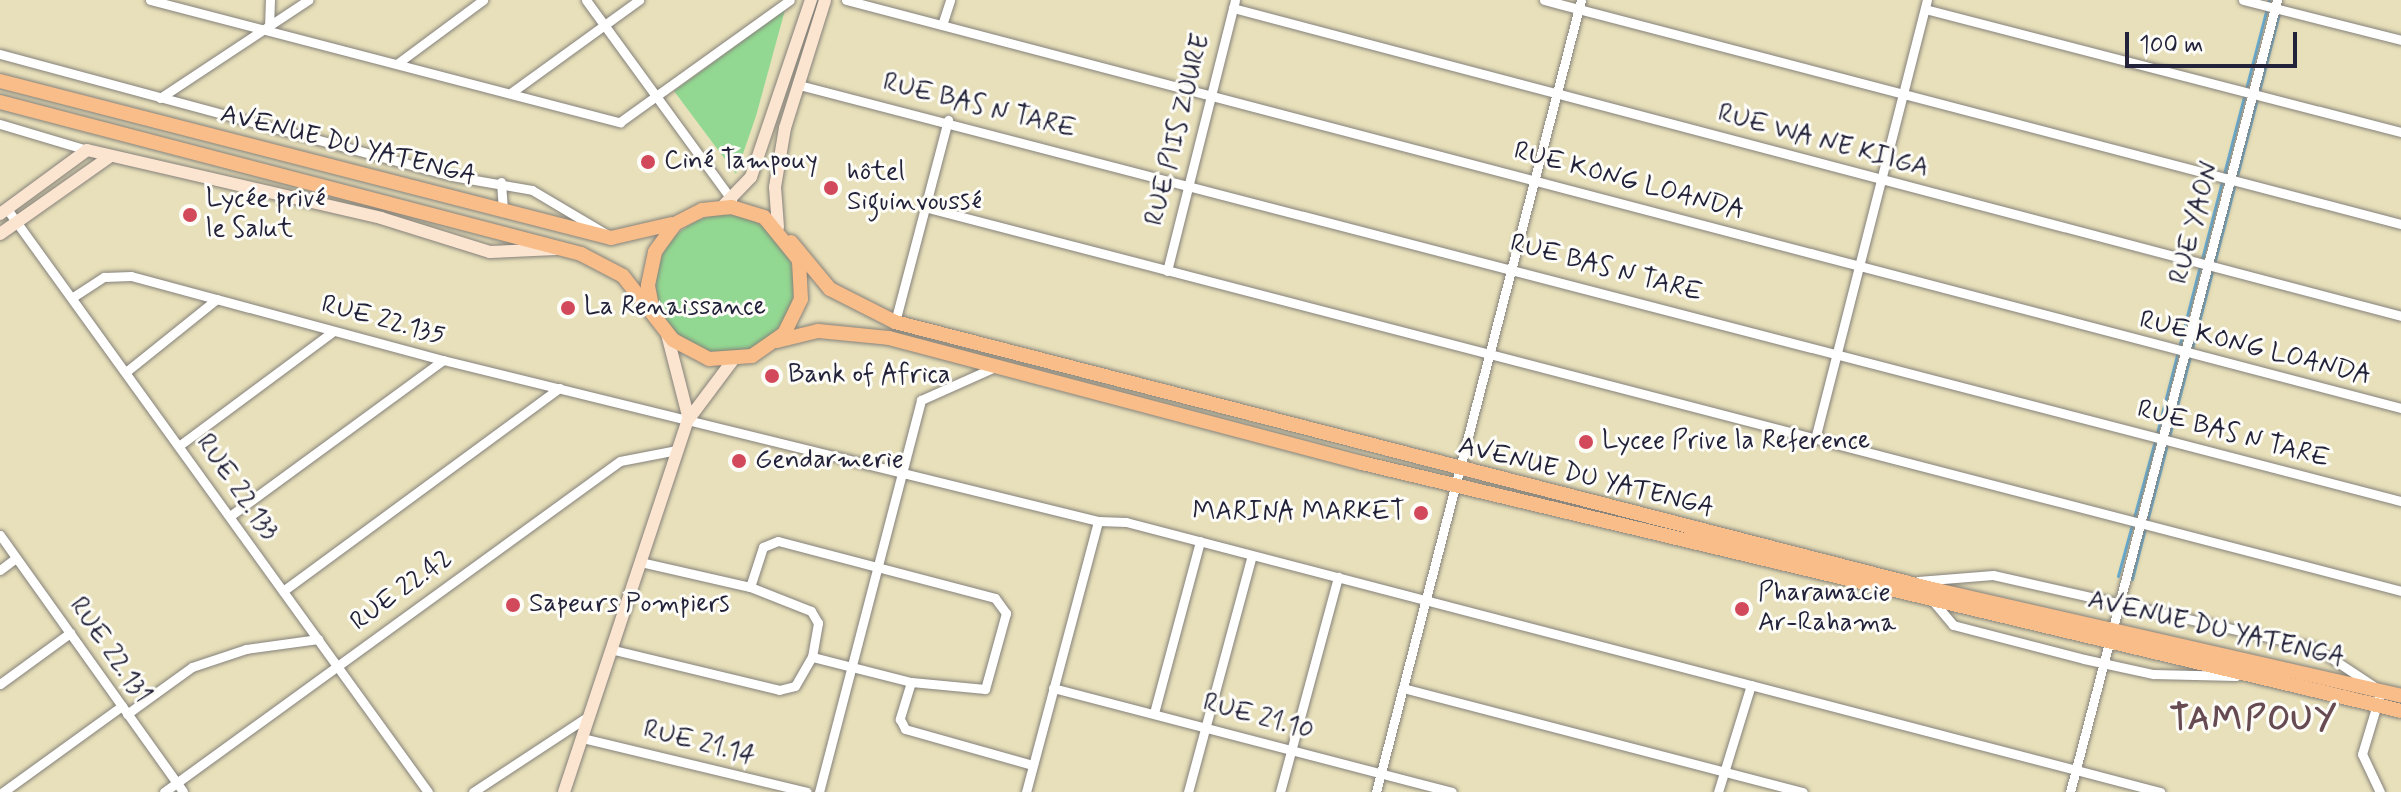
<!DOCTYPE html>
<html>
<head>
<meta charset="utf-8">
<style>
  body { margin:0 }
  #map { position:relative; width:2401px; height:792px; overflow:hidden; background:#e8e0ba; font-family:Mynerve,sans-serif }
  div>[style] { position:absolute }
  .green>* { inset:0; background:#92d892 }
  .round { border-radius:50% }
  .stream>* { height:3px; margin:-1.5px; padding:0 1.5px; transform-origin:1.5px; border-radius:1.5px; background:#61afda }
  .roads { filter:drop-shadow(0 0 2px #85817a) drop-shadow(0 0 2px #85817a) }
  .street>* { height:9px; margin:-4.5px; padding:0 4.5px; transform-origin:4.5px; border-radius:4.5px; background:#fff }
  .secondary>* { height:12px; margin:-6px; padding:0 6px; transform-origin:6px; border-radius:6px; background:#fce5d0 }
  .primary>* { height:14px; margin:-7px; padding:0 7px; transform-origin:7px; border-radius:7px; background:#f8bd89 }
  .dots>* { width:22px; height:22px; translate:-50% -50%; box-sizing:border-box; border:4px solid #fdfcf7; border-radius:50% }
  span { translate:-50% -50%; white-space:nowrap; text-align:center; line-height:1.15; -webkit-text-stroke:6px #fdfcf7; paint-order:stroke }
  .street-label { font-size:26px; color:#22223b }
  .poi-label { font-size:26px; color:#22223b }
  .left { translate:0 -50%; text-align:left }
  .right { translate:-100% -50%; text-align:right }
  .district-label { font-size:34px; color:#664b52; font-weight:700; letter-spacing:2px }
  .scale { position:absolute; left:2125px; top:32px; width:172px; height:36px; box-sizing:border-box; border:4px solid #22223b; border-top:0; padding-left:10px; font-size:24px; line-height:28px; white-space:nowrap; color:#22223b; -webkit-text-stroke:6px #fdfcf7; paint-order:stroke }
</style>
</head>
<body>
<div id="map">
  <div class="green">
    <div style="clip-path:polygon(785px 10px,756px 116px,736px 174px,674px 91px)"></div>
    <div class="round" style="left:656px;top:215px;width:138px;height:138px"></div>
  </div>
  <div class="stream">
    <div style="left:2259px;top:91px;width:81px;rotate:-75.6deg"></div>
    <div style="left:2224px;top:174px;width:180px;rotate:-75.5deg"></div>
    <div style="left:2202px;top:259px;width:81px;rotate:-75.6deg"></div>
    <div style="left:2157px;top:433px;width:172px;rotate:-75.6deg"></div>
    <div style="left:2147px;top:521px;width:436px;rotate:-75.4deg"></div>
    <div style="left:2118px;top:576px;width:140px;rotate:-74.7deg"></div>
    <div style="left:2132px;top:579px;width:53px;rotate:-75.7deg"></div>
  </div>
  <div class="roads">
    <div class="street">
      <div style="left:150px;top:0;width:486px;rotate:14.6deg"></div>
      <div style="left:620px;top:122px;width:209px;rotate:-35.7deg"></div>
      <div style="left:586px;top:0;width:248px;rotate:53.9deg"></div>
      <div style="left:846px;top:0;width:1608px;rotate:14.7deg"></div>
      <div style="left:1544px;top:0;width:886px;rotate:14.65deg"></div>
      <div style="left:2243px;top:0;width:163px;rotate:14.2deg"></div>
      <div style="left:1233px;top:8px;width:1208px;rotate:14.77deg"></div>
      <div style="left:1925px;top:9px;width:492px;rotate:14.5deg"></div>
      <div style="left:942px;top:25px;width:26px;rotate:-72deg"></div>
      <div style="left:269px;top:28px;width:28px;rotate:-88deg"></div>
      <div style="left:0;top:54px;width:468px;rotate:15.1deg"></div>
      <div style="left:452px;top:176px;width:81px;rotate:9.9deg"></div>
      <div style="left:532px;top:190px;width:86px;rotate:30.7deg"></div>
      <div style="left:398px;top:63px;width:106px;rotate:-36.5deg"></div>
      <div style="left:799px;top:85px;width:1655px;rotate:14.56deg"></div>
      <div style="left:512px;top:92px;width:157px;rotate:-35.9deg"></div>
      <div style="left:160px;top:98px;width:178px;rotate:-33.5deg"></div>
      <div style="left:0;top:124px;width:91px;rotate:16.6deg"></div>
      <div style="left:501px;top:182px;width:28px;rotate:86deg"></div>
      <div style="left:924px;top:207px;width:1526px;rotate:14.57deg"></div>
      <div style="left:7px;top:209px;width:719px;rotate:54.17deg"></div>
      <div style="left:1167px;top:271px;width:279px;rotate:-75.9deg"></div>
      <div style="left:73px;top:297px;width:37px;rotate:-33deg"></div>
      <div style="left:104px;top:277px;width:27px;rotate:-2deg"></div>
      <div style="left:131px;top:276px;width:323px;rotate:15.1deg"></div>
      <div style="left:443px;top:360px;width:674px;rotate:13.81deg"></div>
      <div style="left:1098px;top:521px;width:28px;rotate:2deg"></div>
      <div style="left:1126px;top:522px;width:1069px;rotate:14.63deg"></div>
      <div style="left:895px;top:322px;width:209px;rotate:-75.3deg"></div>
      <div style="left:127px;top:371px;width:115px;rotate:-38.7deg"></div>
      <div style="left:1815px;top:439px;width:453px;rotate:-75.7deg"></div>
      <div style="left:180px;top:445px;width:189px;rotate:-36.6deg"></div>
      <div style="left:230px;top:516px;width:264px;rotate:-36.2deg"></div>
      <div style="left:0;top:535px;width:315px;rotate:54.5deg"></div>
      <div style="left:0;top:570px;width:20px;rotate:-37deg"></div>
      <div style="left:1918px;top:581px;width:75px;rotate:-4.6deg"></div>
      <div style="left:1993px;top:575px;width:331px;rotate:12.7deg"></div>
      <div style="left:2316px;top:648px;width:78px;rotate:33.5deg"></div>
      <div style="left:2381px;top:691px;width:66px;rotate:106.8deg"></div>
      <div style="left:2362px;top:754px;width:42px;rotate:64.7deg"></div>
      <div style="left:750px;top:587px;width:42px;rotate:-72deg"></div>
      <div style="left:763px;top:547px;width:16px;rotate:-22deg"></div>
      <div style="left:778px;top:541px;width:224px;rotate:14.7deg"></div>
      <div style="left:995px;top:598px;width:19px;rotate:54deg"></div>
      <div style="left:1006px;top:613px;width:79px;rotate:105.4deg"></div>
      <div style="left:985px;top:689px;width:74px;rotate:-174.6deg"></div>
      <div style="left:911px;top:682px;width:102px;rotate:-165.8deg"></div>
      <div style="left:283px;top:591px;width:343px;rotate:-36.3deg"></div>
      <div style="left:1933px;top:601px;width:31px;rotate:50deg"></div>
      <div style="left:1953px;top:625px;width:135px;rotate:14.5deg"></div>
      <div style="left:2084px;top:659px;width:71px;rotate:12.3deg"></div>
      <div style="left:2153px;top:674px;width:83px;rotate:1.4deg"></div>
      <div style="left:614px;top:650px;width:170px;rotate:13.6deg"></div>
      <div style="left:779px;top:690px;width:16px;rotate:-14deg"></div>
      <div style="left:795px;top:686px;width:34px;rotate:-60deg"></div>
      <div style="left:812px;top:657px;width:35px;rotate:-80deg"></div>
      <div style="left:818px;top:623px;width:14px;rotate:-120deg"></div>
      <div style="left:811px;top:611px;width:66px;rotate:-158.5deg"></div>
      <div style="left:750px;top:587px;width:113px;rotate:-167.2deg"></div>
      <div style="left:911px;top:682px;width:39px;rotate:107deg"></div>
      <div style="left:900px;top:719px;width:11px;rotate:63deg"></div>
      <div style="left:905px;top:729px;width:132px;rotate:15.8deg"></div>
      <div style="left:0;top:684px;width:87px;rotate:-36.1deg"></div>
      <div style="left:1053px;top:688px;width:412px;rotate:14.6deg"></div>
      <div style="left:1403px;top:688px;width:413px;rotate:14.6deg"></div>
      <div style="left:1154px;top:713px;width:178px;rotate:-75deg"></div>
      <div style="left:127px;top:714px;width:80px;rotate:-35.9deg"></div>
      <div style="left:192px;top:667px;width:57px;rotate:-18.4deg"></div>
      <div style="left:246px;top:649px;width:73px;rotate:-7.9deg"></div>
      <div style="left:582px;top:738px;width:231px;rotate:13.5deg"></div>
      <div style="left:3px;top:792px;width:147px;rotate:-35.9deg"></div>
      <div style="left:164px;top:792px;width:563px;rotate:-35.98deg"></div>
      <div style="left:620px;top:461px;width:58px;rotate:-10.9deg"></div>
      <div style="left:473px;top:792px;width:136px;rotate:-33.3deg"></div>
      <div style="left:819px;top:792px;width:405px;rotate:-75.4deg"></div>
      <div style="left:921px;top:400px;width:83px;rotate:-24.1deg"></div>
      <div style="left:1026px;top:792px;width:280px;rotate:-75.1deg"></div>
      <div style="left:1188px;top:792px;width:245px;rotate:-74.9deg"></div>
      <div style="left:1280px;top:792px;width:223px;rotate:-74.9deg"></div>
      <div style="left:1376px;top:792px;width:818px;rotate:-75.49deg"></div>
      <div style="left:1718px;top:792px;width:112px;rotate:-72.9deg"></div>
      <div style="left:2070px;top:792px;width:819px;rotate:-75.35deg"></div>
    </div>
    <div class="secondary">
      <div style="left:723px;top:206px;width:40px;rotate:-46deg"></div>
      <div style="left:751px;top:177px;width:187px;rotate:-71.3deg"></div>
      <div style="left:0;top:214px;width:108px;rotate:-36.3deg"></div>
      <div style="left:87px;top:150px;width:302px;rotate:13deg"></div>
      <div style="left:381px;top:218px;width:114px;rotate:17.3deg"></div>
      <div style="left:490px;top:252px;width:66px;rotate:-2.6deg"></div>
      <div style="left:778px;top:227px;width:40px;rotate:-94.3deg"></div>
      <div style="left:775px;top:187px;width:60px;rotate:-80.4deg"></div>
      <div style="left:785px;top:128px;width:134px;rotate:-72.6deg"></div>
      <div style="left:0;top:234px;width:133px;rotate:-35.2deg"></div>
      <div style="left:667px;top:334px;width:85px;rotate:75.6deg"></div>
      <div style="left:564px;top:792px;width:392px;rotate:-71.6deg"></div>
      <div style="left:688px;top:420px;width:75px;rotate:-53.1deg"></div>
    </div>
    <div class="primary">
      <div style="left:0;top:81px;width:631px;rotate:14.41deg"></div>
      <div style="left:611px;top:238px;width:62px;rotate:-13.1deg"></div>
      <div style="left:0;top:102px;width:601px;rotate:14.66deg"></div>
      <div style="left:581px;top:254px;width:47px;rotate:27.6deg"></div>
      <div style="left:623px;top:276px;width:81px;rotate:52deg"></div>
      <div style="left:673px;top:340px;width:41px;rotate:27.8deg"></div>
      <div style="left:709px;top:359px;width:43px;rotate:-4deg"></div>
      <div style="left:752px;top:356px;width:39px;rotate:-35deg"></div>
      <div style="left:784px;top:334px;width:39px;rotate:-64deg"></div>
      <div style="left:801px;top:299px;width:39px;rotate:-93deg"></div>
      <div style="left:799px;top:260px;width:55px;rotate:-129.1deg"></div>
      <div style="left:764px;top:217px;width:34px;rotate:-163deg"></div>
      <div style="left:731px;top:207px;width:29px;rotate:174deg"></div>
      <div style="left:702px;top:210px;width:30px;rotate:153deg"></div>
      <div style="left:675px;top:224px;width:34px;rotate:126deg"></div>
      <div style="left:655px;top:252px;width:35px;rotate:102deg"></div>
      <div style="left:648px;top:286px;width:26px;rotate:79deg"></div>
      <div style="left:791px;top:242px;width:61px;rotate:50.3deg"></div>
      <div style="left:830px;top:289px;width:73px;rotate:26.9deg"></div>
      <div style="left:895px;top:322px;width:1075px;rotate:14.44deg"></div>
      <div style="left:1936px;top:590px;width:477px;rotate:12.8deg"></div>
      <div style="left:777px;top:341px;width:42px;rotate:-13.7deg"></div>
      <div style="left:818px;top:331px;width:71px;rotate:5.6deg"></div>
      <div style="left:889px;top:338px;width:489px;rotate:14.8deg"></div>
      <div style="left:1362px;top:463px;width:1068px;rotate:13.42deg"></div>
    </div>
  </div>
  <div class="dots">
    <div style="left:648px;top:162px;background:#d1495b"></div>
    <div style="left:831px;top:188px;background:#d1495b"></div>
    <div style="left:190px;top:215px;background:#d1495b"></div>
    <div style="left:568px;top:308px;background:#d1495b"></div>
    <div style="left:772px;top:376px;background:#d1495b"></div>
    <div style="left:1586px;top:442px;background:#d1495b"></div>
    <div style="left:739px;top:461px;background:#d1495b"></div>
    <div style="left:1421px;top:513px;background:#d1495b"></div>
    <div style="left:513px;top:605px;background:#d1495b"></div>
    <div style="left:1742px;top:609px;background:#d1495b"></div>
  </div>
  <div class="street-label">
    <span style="left:979px;top:107px;rotate:14deg">RUE BAS N TARE</span>
    <span style="left:1179px;top:130px;rotate:-76deg">RUE PIIS ZUURE</span>
    <span style="left:1823px;top:142px;rotate:15deg">RUE WA NE KIIGA</span>
    <span style="left:348px;top:146px;rotate:14deg">AVENUE DU YATENGA</span>
    <span style="left:1629px;top:182px;rotate:15deg">RUE KONG LOANDA</span>
    <span style="left:2196px;top:223px;rotate:-75deg">RUE YAON</span>
    <span style="left:1606px;top:269px;rotate:15deg">RUE BAS N TARE</span>
    <span style="left:383px;top:321px;rotate:15deg">RUE 22.135</span>
    <span style="left:2255px;top:349px;rotate:14deg">RUE KONG LOANDA</span>
    <span style="left:2233px;top:435px;rotate:15deg">RUE BAS N TARE</span>
    <span style="left:1586px;top:478px;rotate:14deg">AVENUE DU YATENGA</span>
    <span style="left:236px;top:488px;rotate:55deg">RUE 22.133</span>
    <span style="left:402px;top:591px;rotate:-36deg">RUE 22.42</span>
    <span style="left:2216px;top:630px;rotate:13deg">AVENUE DU YATENGA</span>
    <span style="left:109px;top:651px;rotate:55deg">RUE 22.131</span>
    <span style="left:1258px;top:718px;rotate:15deg">RUE 21.10</span>
    <span style="left:699px;top:744px;rotate:14deg">RUE 21.14</span>
  </div>
  <div class="poi-label">
    <span class="left" style="left:664px;top:162px">Ciné Tampouy</span>
    <span class="left" style="left:847px;top:188px">hôtel<br>Siguinvoussé</span>
    <span class="left" style="left:206px;top:215px">Lycée privé<br>le Salut</span>
    <span class="left" style="left:584px;top:308px">La Renaissance</span>
    <span class="left" style="left:788px;top:376px">Bank of Africa</span>
    <span class="left" style="left:1602px;top:442px">Lycee Prive la Reference</span>
    <span class="left" style="left:755px;top:461px">Gendarmerie</span>
    <span class="right" style="left:1405px;top:513px">MARINA MARKET</span>
    <span class="left" style="left:1758px;top:609px">Pharamacie<br>Ar-Rahama</span>
    <span class="left" style="left:529px;top:605px">Sapeurs Pompiers</span>
  </div>
  <div class="district-label">
    <span style="left:2254px;top:720px">TAMPOUY</span>
  </div>
  <div class="scale">100 m</div>
</div>
</body>
</html>
